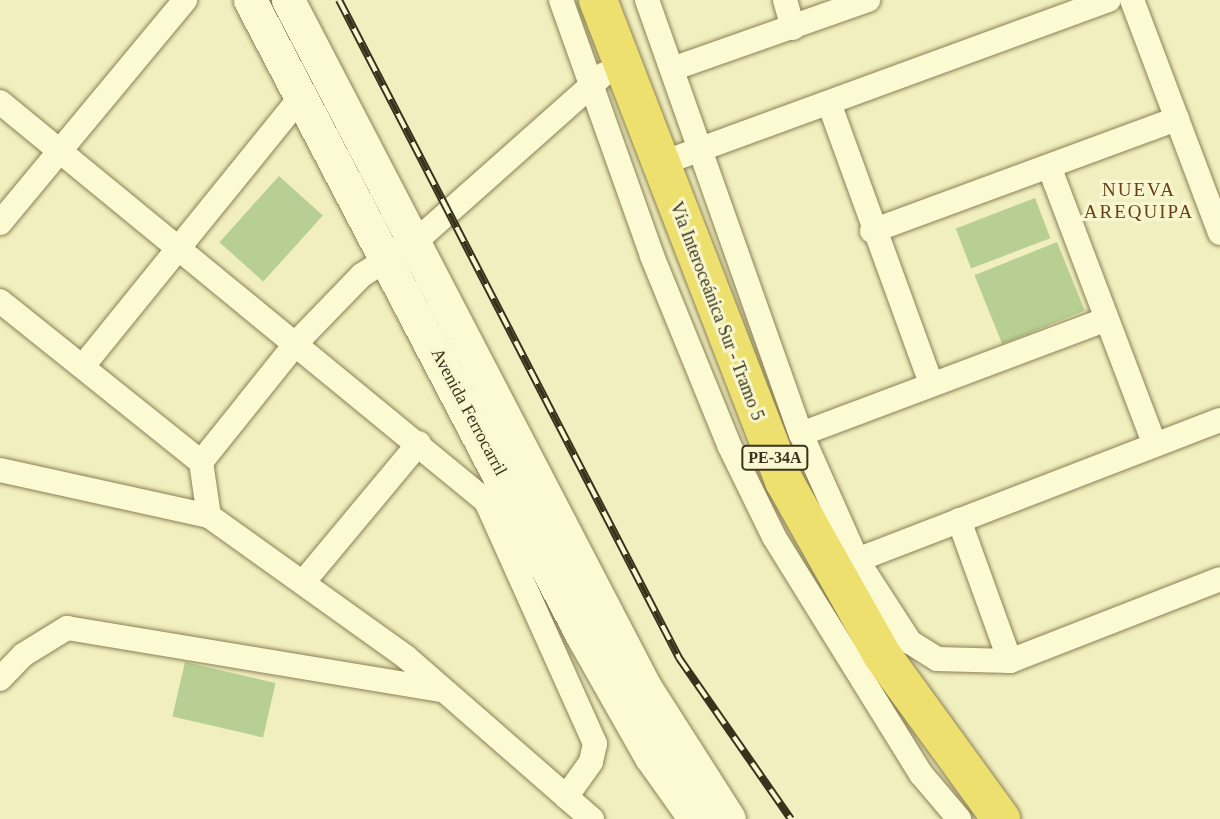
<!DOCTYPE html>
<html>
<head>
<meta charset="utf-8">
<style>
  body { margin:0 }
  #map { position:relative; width:1220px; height:819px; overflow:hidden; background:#f1efbf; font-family:Georgia,serif }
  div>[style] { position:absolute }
  .green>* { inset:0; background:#b8cf93; transform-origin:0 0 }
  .roads { filter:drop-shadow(0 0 2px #8b8056) drop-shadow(0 0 2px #8b8056) }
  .minor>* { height:24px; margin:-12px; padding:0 12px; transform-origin:12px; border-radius:12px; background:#fbfad3 }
  .secondary>* { height:33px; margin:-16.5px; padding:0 16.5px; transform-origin:16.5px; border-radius:16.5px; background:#fbfad3 }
  .trunk>* { height:38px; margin:-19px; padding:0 19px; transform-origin:19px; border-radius:19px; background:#eee06e }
  .rail>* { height:8px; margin-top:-4px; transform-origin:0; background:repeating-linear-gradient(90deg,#f8f7cf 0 16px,#39321c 0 32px); box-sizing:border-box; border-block:2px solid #39321c }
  span { translate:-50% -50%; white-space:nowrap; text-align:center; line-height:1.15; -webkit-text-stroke:6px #f8f7cf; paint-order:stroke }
  .shield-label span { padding:2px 5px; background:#f8f7cf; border:2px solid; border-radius:5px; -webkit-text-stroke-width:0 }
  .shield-label { font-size:16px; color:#39321c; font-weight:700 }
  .street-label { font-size:18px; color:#39321c }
  .neighbourhood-label { font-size:19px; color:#693f18; letter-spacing:2px }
</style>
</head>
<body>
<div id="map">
  <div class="green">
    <div style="left:279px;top:176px;width:59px;height:89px;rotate:42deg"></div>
    <div style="left:1035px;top:198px;width:43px;height:85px;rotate:69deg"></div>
    <div style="left:1057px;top:242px;width:74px;height:89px;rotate:68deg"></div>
    <div style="left:185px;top:662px;width:93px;height:56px;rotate:13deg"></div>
  </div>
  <div class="roads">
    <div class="minor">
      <div style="left:561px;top:0;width:272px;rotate:70.4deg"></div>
      <div style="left:652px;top:256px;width:204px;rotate:67.8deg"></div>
      <div style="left:729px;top:445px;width:102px;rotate:63.9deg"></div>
      <div style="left:774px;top:537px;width:279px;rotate:58.2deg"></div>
      <div style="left:921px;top:774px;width:59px;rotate:49.8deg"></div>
      <div style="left:647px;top:0;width:461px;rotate:70.5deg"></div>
      <div style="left:801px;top:434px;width:138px;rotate:66deg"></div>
      <div style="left:857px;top:560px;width:98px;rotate:57.1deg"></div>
      <div style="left:910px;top:642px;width:32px;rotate:32deg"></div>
      <div style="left:937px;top:659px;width:73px;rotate:1.6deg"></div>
      <div style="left:1010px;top:661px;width:225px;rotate:-21.3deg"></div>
      <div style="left:785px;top:0;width:29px;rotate:74deg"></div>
      <div style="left:1132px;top:0;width:249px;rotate:69.3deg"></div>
      <div style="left:672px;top:69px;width:208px;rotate:-19.4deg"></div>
      <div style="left:0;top:102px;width:629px;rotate:39.39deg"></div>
      <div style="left:486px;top:501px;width:39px;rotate:6deg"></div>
      <div style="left:829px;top:103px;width:299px;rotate:70deg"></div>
      <div style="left:660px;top:164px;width:478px;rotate:-20.1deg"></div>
      <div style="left:1050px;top:169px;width:295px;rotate:69.2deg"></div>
      <div style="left:0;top:223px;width:290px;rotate:-50.3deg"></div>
      <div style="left:872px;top:231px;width:325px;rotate:-20.2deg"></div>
      <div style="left:0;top:301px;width:258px;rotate:38.7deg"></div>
      <div style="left:201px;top:462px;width:55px;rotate:81.6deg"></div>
      <div style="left:83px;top:366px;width:345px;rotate:-51deg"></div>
      <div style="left:801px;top:434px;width:325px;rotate:-20.6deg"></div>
      <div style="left:201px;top:462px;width:155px;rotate:-51.3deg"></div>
      <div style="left:298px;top:341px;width:92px;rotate:-45.9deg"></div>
      <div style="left:362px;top:275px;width:64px;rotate:-32.2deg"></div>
      <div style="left:416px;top:241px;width:251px;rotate:-41.6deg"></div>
      <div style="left:0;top:470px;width:214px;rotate:12.4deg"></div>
      <div style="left:209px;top:516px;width:242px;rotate:35.6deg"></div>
      <div style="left:406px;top:657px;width:247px;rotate:41.1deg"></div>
      <div style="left:486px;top:501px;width:266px;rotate:65.8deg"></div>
      <div style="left:595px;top:744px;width:18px;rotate:103deg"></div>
      <div style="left:591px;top:762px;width:43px;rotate:125.5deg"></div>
      <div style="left:959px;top:520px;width:150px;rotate:70.1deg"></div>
      <div style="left:857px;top:560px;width:389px;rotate:-21.1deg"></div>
      <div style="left:305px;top:580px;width:178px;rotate:-50.2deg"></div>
      <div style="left:0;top:679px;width:33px;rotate:-46deg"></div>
      <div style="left:23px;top:655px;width:52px;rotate:-31.5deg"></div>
      <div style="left:67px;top:628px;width:380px;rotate:9.4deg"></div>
    </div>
    <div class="secondary">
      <div style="left:250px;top:0;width:719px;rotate:62.4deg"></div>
      <div style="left:583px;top:637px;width:138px;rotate:60.5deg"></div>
      <div style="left:651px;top:757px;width:76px;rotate:54.6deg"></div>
      <div style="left:288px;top:0;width:774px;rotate:62.54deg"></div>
      <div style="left:645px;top:687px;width:156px;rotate:57.5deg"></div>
    </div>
    <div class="trunk">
      <div style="left:598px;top:0;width:516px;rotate:68.86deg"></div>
      <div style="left:784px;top:481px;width:200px;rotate:60.6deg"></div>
      <div style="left:882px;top:655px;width:203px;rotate:54deg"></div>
    </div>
  </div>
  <div class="rail">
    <div style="left:339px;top:0;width:741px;rotate:62.67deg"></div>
    <div style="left:679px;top:658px;width:196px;rotate:55.2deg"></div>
  </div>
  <div class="shield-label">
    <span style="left:775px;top:458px">PE-34A</span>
  </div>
  <div class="street-label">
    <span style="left:717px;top:311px;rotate:69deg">Vía Interoceánica Sur - Tramo 5</span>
    <span style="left:469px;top:412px;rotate:62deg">Avenida Ferrocarril</span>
  </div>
  <div class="neighbourhood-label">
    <span style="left:1139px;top:201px">NUEVA<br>AREQUIPA</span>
  </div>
</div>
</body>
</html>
